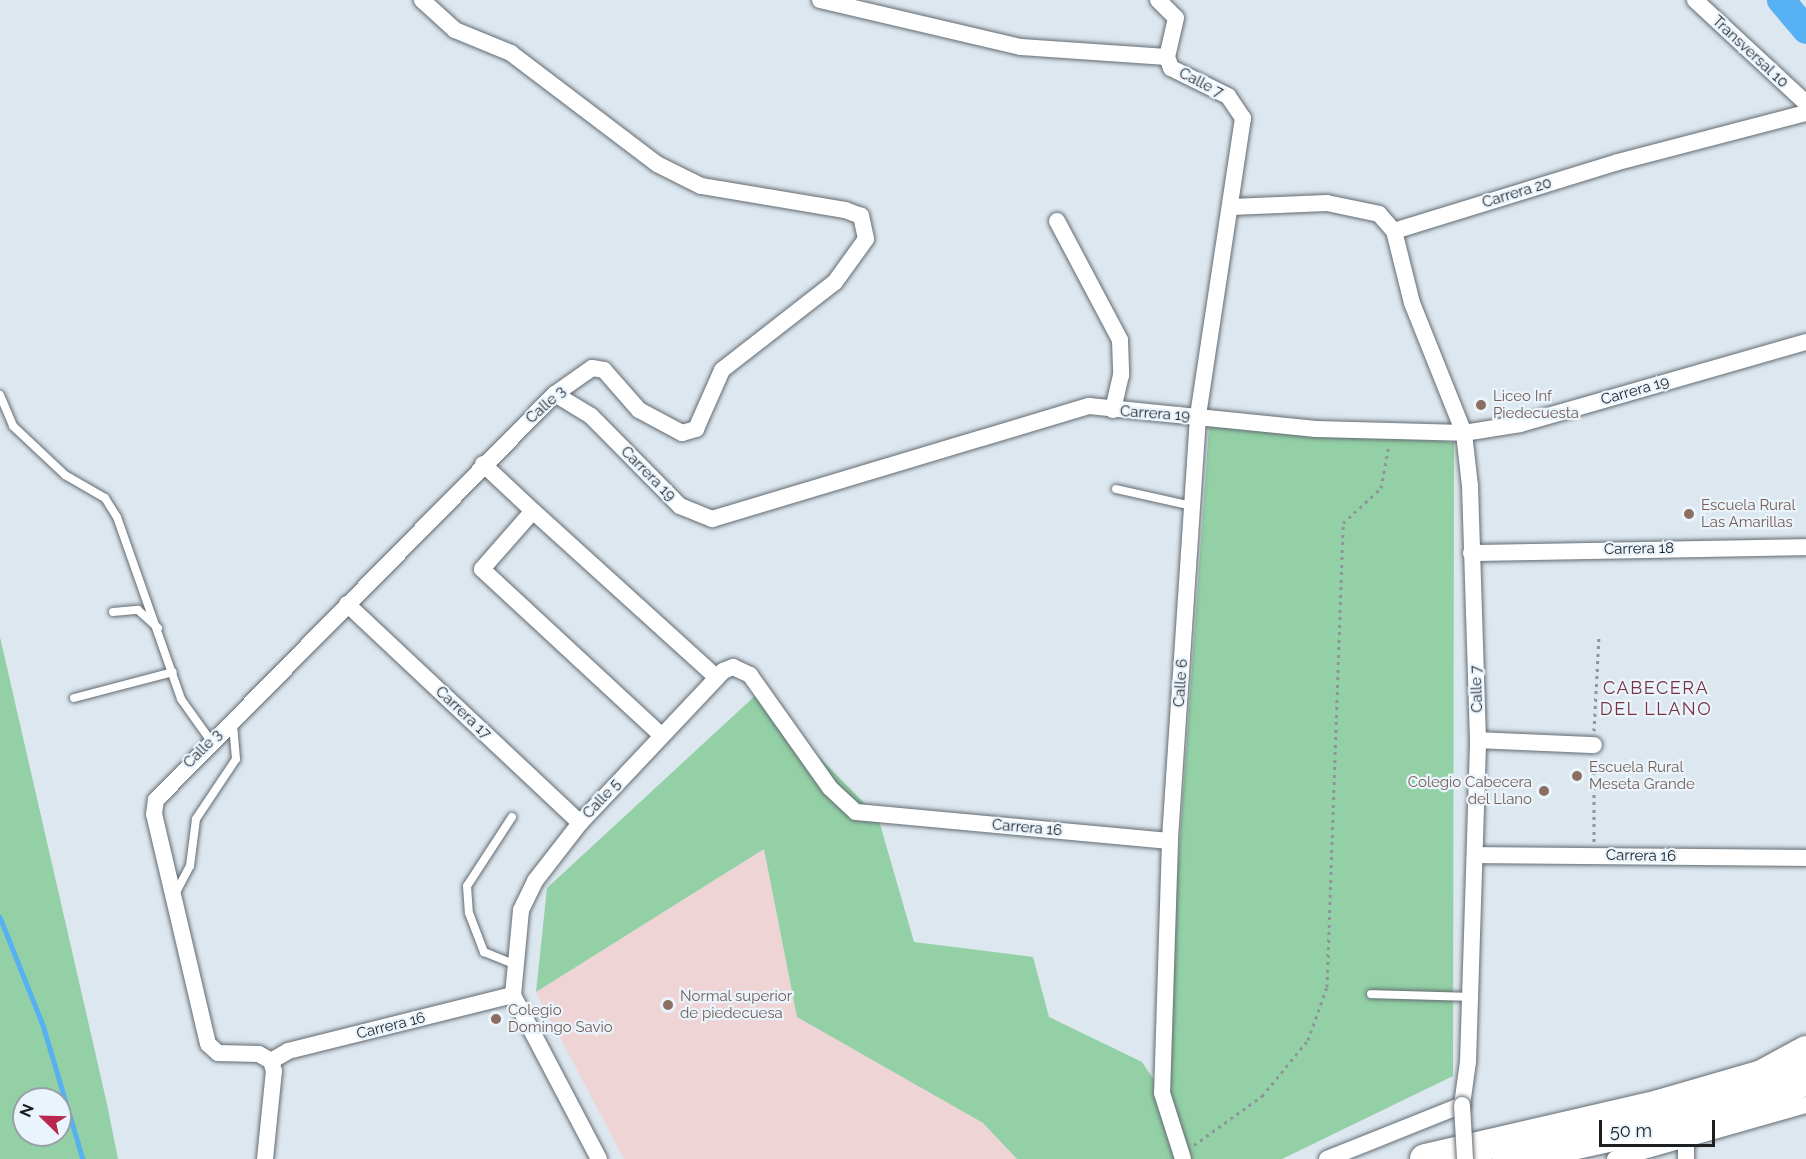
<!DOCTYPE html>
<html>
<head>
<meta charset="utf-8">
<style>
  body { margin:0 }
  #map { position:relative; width:1806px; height:1159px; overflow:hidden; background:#dde7ef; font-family:Raleway,sans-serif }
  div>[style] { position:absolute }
  .education>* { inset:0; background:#efd4d5 }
  .green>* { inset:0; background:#93d0a5 }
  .stream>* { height:4.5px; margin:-2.25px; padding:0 2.25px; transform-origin:2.25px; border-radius:2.25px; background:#57b0f2 }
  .river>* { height:28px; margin:-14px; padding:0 14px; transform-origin:14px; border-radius:14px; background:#57b0f2 }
  .path>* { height:3px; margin-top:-1.5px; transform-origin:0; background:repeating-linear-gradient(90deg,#8d959b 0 3px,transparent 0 7.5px) }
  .roads { filter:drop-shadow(0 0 2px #626b72) drop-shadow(0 0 2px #626b72) }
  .lane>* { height:8px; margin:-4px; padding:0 4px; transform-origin:4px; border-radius:4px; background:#fff }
  .street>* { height:16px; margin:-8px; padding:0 8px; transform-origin:8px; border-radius:8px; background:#fff }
  .highway>* { height:30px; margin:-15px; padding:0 15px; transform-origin:15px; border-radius:15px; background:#fff }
  .bridges { filter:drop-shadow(0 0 2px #626b72) drop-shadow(0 0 2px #626b72) }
  .street-bridge>* { height:16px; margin:-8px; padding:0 8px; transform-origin:8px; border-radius:8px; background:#fff }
  .dots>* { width:16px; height:16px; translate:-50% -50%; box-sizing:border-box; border:3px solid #eaf4fc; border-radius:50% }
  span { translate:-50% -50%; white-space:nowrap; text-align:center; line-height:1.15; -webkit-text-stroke:4.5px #eaf4fc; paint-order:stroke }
  .street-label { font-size:15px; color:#1c1f22 }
  .education-label { font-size:15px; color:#785e54 }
  .left { translate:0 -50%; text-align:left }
  .right { translate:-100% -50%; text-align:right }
  .quarter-label { font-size:18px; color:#7a323f; letter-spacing:1.5px }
  .north { position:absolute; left:12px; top:1087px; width:60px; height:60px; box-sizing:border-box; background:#eaf4fc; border:2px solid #989fa5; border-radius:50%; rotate:293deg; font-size:16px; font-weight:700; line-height:24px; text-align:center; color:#1c1f22 }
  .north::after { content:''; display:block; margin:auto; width:21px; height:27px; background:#b8274e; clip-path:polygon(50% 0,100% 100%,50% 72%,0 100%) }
  .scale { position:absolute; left:1599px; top:1120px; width:116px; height:27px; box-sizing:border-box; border:3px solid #1c1f22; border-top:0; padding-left:8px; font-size:18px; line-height:21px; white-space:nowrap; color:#1c1f22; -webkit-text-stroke:4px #eaf4fc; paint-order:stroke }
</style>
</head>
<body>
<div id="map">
  <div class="education">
    <div style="clip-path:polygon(764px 849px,797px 1017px,983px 1123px,1017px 1159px,624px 1159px,536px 992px)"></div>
  </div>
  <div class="green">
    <div style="clip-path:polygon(1209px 427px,1454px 442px,1453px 1076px,1282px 1159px,1017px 1159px,983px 1123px,797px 1017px,764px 849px,536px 992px,547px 888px,757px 694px,878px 817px,914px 942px,1033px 957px,1049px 1017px,1142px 1062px,1162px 1092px)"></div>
    <div style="clip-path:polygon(evenodd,0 637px,107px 1104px,118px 1159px,0 1159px,0 637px,24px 1099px,60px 1099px,60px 1135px,24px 1135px,24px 1099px)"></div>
  </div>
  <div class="stream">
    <div style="left:0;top:917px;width:116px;rotate:68.3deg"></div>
    <div style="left:43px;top:1025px;width:140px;rotate:73.4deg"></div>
  </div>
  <div class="river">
    <div style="left:1781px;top:0;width:39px;rotate:50deg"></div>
  </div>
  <div class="path">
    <div style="left:1594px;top:731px;width:94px;rotate:-87deg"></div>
    <div style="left:1594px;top:842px;width:83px;rotate:-90deg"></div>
    <div style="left:1194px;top:1145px;width:84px;rotate:-35.8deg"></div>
    <div style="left:1262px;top:1096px;width:72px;rotate:-50.6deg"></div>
    <div style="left:1308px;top:1040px;width:56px;rotate:-70.3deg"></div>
    <div style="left:1327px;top:987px;width:464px;rotate:-88deg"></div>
    <div style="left:1343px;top:523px;width:52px;rotate:-42.6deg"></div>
    <div style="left:1381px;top:488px;width:45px;rotate:-79.7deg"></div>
  </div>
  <div class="roads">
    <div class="lane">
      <div style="left:0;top:395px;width:34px;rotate:67deg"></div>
      <div style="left:13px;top:426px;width:71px;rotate:43.3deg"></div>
      <div style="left:65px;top:475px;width:46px;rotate:29.9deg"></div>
      <div style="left:105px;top:498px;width:22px;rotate:58deg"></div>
      <div style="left:117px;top:517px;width:193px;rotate:70.6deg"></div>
      <div style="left:181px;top:699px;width:52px;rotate:54.5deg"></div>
      <div style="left:1116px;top:489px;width:78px;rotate:12.6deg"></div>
      <div style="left:113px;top:612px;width:25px;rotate:-5deg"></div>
      <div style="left:138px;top:610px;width:27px;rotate:42deg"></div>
      <div style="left:74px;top:698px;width:102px;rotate:-14.7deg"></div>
      <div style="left:512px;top:817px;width:82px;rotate:123.1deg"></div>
      <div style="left:467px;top:886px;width:27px;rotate:86deg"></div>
      <div style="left:469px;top:913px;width:42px;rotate:69deg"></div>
      <div style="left:484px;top:952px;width:31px;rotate:22deg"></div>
      <div style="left:174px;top:896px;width:34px;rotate:-62deg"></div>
      <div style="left:190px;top:866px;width:47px;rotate:-82.7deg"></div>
      <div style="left:196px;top:819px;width:72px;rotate:-56.3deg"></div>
      <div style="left:236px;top:759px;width:38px;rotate:-95deg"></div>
      <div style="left:1371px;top:994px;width:99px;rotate:1.7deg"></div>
    </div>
    <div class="street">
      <div style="left:820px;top:0;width:206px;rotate:13.2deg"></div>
      <div style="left:1021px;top:47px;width:146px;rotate:3.9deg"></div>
      <div style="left:1158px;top:0;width:25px;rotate:45deg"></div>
      <div style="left:1176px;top:18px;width:40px;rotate:103deg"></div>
      <div style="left:1167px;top:57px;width:12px;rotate:70deg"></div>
      <div style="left:1171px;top:68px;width:64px;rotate:26.2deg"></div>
      <div style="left:1228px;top:96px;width:27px;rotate:56deg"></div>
      <div style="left:1243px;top:118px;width:302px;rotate:98.6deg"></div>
      <div style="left:1198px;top:417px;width:425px;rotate:93.8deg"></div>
      <div style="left:1170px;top:841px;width:252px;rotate:91.8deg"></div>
      <div style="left:1162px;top:1093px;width:69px;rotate:72.3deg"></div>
      <div style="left:1695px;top:0;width:151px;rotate:42.9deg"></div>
      <div style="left:1231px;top:207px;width:96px;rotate:-2.4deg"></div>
      <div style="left:1327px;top:203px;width:53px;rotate:11.9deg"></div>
      <div style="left:1379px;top:214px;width:23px;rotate:49deg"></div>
      <div style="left:1394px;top:231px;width:234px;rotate:-17.1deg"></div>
      <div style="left:1618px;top:162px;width:194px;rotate:-14.6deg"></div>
      <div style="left:1057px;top:221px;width:135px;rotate:62.1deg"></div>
      <div style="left:1120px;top:340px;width:35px;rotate:88deg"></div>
      <div style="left:1121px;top:375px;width:36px;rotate:103deg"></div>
      <div style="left:555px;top:394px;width:42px;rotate:31.4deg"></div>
      <div style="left:591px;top:416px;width:127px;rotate:45.3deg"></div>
      <div style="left:680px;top:506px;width:35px;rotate:22deg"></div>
      <div style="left:712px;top:519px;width:394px;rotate:-16.7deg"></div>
      <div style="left:1089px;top:406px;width:228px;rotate:5.8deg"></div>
      <div style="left:1316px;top:429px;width:148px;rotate:1.5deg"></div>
      <div style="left:1464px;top:433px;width:57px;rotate:-9.1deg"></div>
      <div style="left:1520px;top:424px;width:298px;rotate:-16deg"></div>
      <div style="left:483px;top:464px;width:69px;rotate:43.2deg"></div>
      <div style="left:1471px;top:553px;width:335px;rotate:-1deg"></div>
      <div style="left:347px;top:604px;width:320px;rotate:43.2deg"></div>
      <div style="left:661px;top:735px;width:244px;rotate:-137.2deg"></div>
      <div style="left:482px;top:569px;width:77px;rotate:-48.7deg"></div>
      <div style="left:533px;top:511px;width:247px;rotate:42.2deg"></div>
      <div style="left:1478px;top:740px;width:116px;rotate:2.5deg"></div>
      <div style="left:1475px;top:855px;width:331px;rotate:0.5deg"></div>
      <div style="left:271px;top:1061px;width:20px;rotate:-30deg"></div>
      <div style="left:288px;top:1051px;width:232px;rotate:-14deg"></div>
      <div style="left:1686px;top:1139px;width:20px;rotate:90deg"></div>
      <div style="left:265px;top:1159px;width:88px;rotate:-84.2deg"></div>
      <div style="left:274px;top:1071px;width:10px;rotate:-107deg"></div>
      <div style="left:271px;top:1061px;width:14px;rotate:-150deg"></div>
      <div style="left:259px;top:1054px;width:41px;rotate:-178.6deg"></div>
      <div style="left:218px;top:1053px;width:13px;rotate:-138deg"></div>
      <div style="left:208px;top:1044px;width:236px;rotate:-103.2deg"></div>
      <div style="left:154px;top:814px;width:14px;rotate:-82deg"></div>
      <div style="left:156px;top:800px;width:569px;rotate:-45.5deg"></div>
      <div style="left:555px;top:394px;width:45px;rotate:-35.1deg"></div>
      <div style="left:592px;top:368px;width:12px;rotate:9deg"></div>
      <div style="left:604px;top:370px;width:53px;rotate:48.8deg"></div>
      <div style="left:639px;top:410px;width:49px;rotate:28.1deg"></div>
      <div style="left:682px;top:433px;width:15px;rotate:-16deg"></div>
      <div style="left:696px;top:429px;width:64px;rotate:-66.2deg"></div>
      <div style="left:722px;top:370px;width:143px;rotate:-37.9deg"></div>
      <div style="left:835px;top:282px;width:53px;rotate:-54.2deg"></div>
      <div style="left:866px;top:239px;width:24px;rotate:-102deg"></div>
      <div style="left:861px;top:216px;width:17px;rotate:-159deg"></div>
      <div style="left:845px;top:210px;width:146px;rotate:-170.5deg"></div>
      <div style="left:701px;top:186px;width:49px;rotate:-153.4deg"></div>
      <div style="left:657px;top:164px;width:183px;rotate:-142.8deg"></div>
      <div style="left:511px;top:53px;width:61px;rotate:-157.7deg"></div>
      <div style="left:455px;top:30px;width:45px;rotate:-137.7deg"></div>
      <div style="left:599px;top:1159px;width:185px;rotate:-117.7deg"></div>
      <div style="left:513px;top:995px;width:85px;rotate:-84.6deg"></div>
      <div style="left:521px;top:910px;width:32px;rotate:-64deg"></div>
      <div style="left:535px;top:881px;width:73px;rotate:-52.2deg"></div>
      <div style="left:580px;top:823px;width:209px;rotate:-46.7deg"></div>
      <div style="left:723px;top:671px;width:11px;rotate:-22deg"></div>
      <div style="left:733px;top:667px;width:19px;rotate:25deg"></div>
      <div style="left:750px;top:675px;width:138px;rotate:54.7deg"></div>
      <div style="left:830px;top:788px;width:35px;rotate:43deg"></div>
      <div style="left:856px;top:812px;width:315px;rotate:5.3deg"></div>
      <div style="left:1327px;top:1159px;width:145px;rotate:-21.8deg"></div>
      <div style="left:1462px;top:1105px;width:43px;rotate:-82.1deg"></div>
      <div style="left:1468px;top:1062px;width:322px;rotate:-88.2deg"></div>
      <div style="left:1478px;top:740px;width:254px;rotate:-91.8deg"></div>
      <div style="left:1470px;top:486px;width:53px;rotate:-96.5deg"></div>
      <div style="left:1464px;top:433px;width:140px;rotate:-111.8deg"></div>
      <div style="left:1412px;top:303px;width:74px;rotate:-104deg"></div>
      <div style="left:1615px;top:1159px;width:198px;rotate:-15.8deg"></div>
    </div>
    <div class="highway">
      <div style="left:1425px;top:1159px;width:240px;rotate:-13deg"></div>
      <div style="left:1659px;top:1105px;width:107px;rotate:-16.2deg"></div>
      <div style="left:1762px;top:1075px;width:50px;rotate:-28.6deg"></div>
      <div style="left:1508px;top:1159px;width:251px;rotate:-12.4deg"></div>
      <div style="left:1753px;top:1105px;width:59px;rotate:-25.3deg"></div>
    </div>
  </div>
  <div class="bridges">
    <div class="street-bridge">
      <div style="left:1462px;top:1105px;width:54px;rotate:86.8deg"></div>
    </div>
  </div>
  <div class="dots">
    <div style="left:1481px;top:405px;background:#8d6e63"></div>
    <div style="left:1689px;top:514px;background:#8d6e63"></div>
    <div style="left:1577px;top:776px;background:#8d6e63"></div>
    <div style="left:1544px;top:791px;background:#8d6e63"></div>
    <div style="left:668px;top:1005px;background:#8d6e63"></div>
    <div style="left:496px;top:1019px;background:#8d6e63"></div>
  </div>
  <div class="street-label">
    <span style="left:1750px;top:52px;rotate:43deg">Transversal 10</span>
    <span style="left:1201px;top:83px;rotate:27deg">Calle 7</span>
    <span style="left:1517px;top:193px;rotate:-17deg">Carrera 20</span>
    <span style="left:1635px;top:391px;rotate:-16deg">Carrera 19</span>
    <span style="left:546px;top:405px;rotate:-42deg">Calle 3</span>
    <span style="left:1155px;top:414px;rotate:4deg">Carrera 19</span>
    <span style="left:648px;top:474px;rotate:45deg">Carrera 19</span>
    <span style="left:1639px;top:549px;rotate:-1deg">Carrera 18</span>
    <span style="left:1181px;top:683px;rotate:-86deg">Calle 6</span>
    <span style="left:1477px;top:689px;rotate:-92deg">Calle 7</span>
    <span style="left:463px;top:713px;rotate:43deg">Carrera 17</span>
    <span style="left:203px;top:749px;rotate:-45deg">Calle 3</span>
    <span style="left:602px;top:799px;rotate:-47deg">Calle 5</span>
    <span style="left:1027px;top:828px;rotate:5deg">Carrera 16</span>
    <span style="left:1641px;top:856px;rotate:1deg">Carrera 16</span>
    <span style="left:391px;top:1026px;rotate:-14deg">Carrera 16</span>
  </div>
  <div class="education-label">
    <span class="left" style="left:1493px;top:405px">Liceo Inf<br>Piedecuesta</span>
    <span class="left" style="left:1701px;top:514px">Escuela Rural<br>Las Amarillas</span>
    <span class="left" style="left:1589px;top:776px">Escuela Rural<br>Meseta Grande</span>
    <span class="right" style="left:1532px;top:791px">Colegio Cabecera<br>del Llano</span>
    <span class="left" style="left:680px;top:1005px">Normal superior<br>de piedecuesa</span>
    <span class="left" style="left:508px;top:1019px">Colegio<br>Domingo Savio</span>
  </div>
  <div class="quarter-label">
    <span style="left:1656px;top:699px">CABECERA<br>DEL LLANO</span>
  </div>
  <div class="north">N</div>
  <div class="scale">50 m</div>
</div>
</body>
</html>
